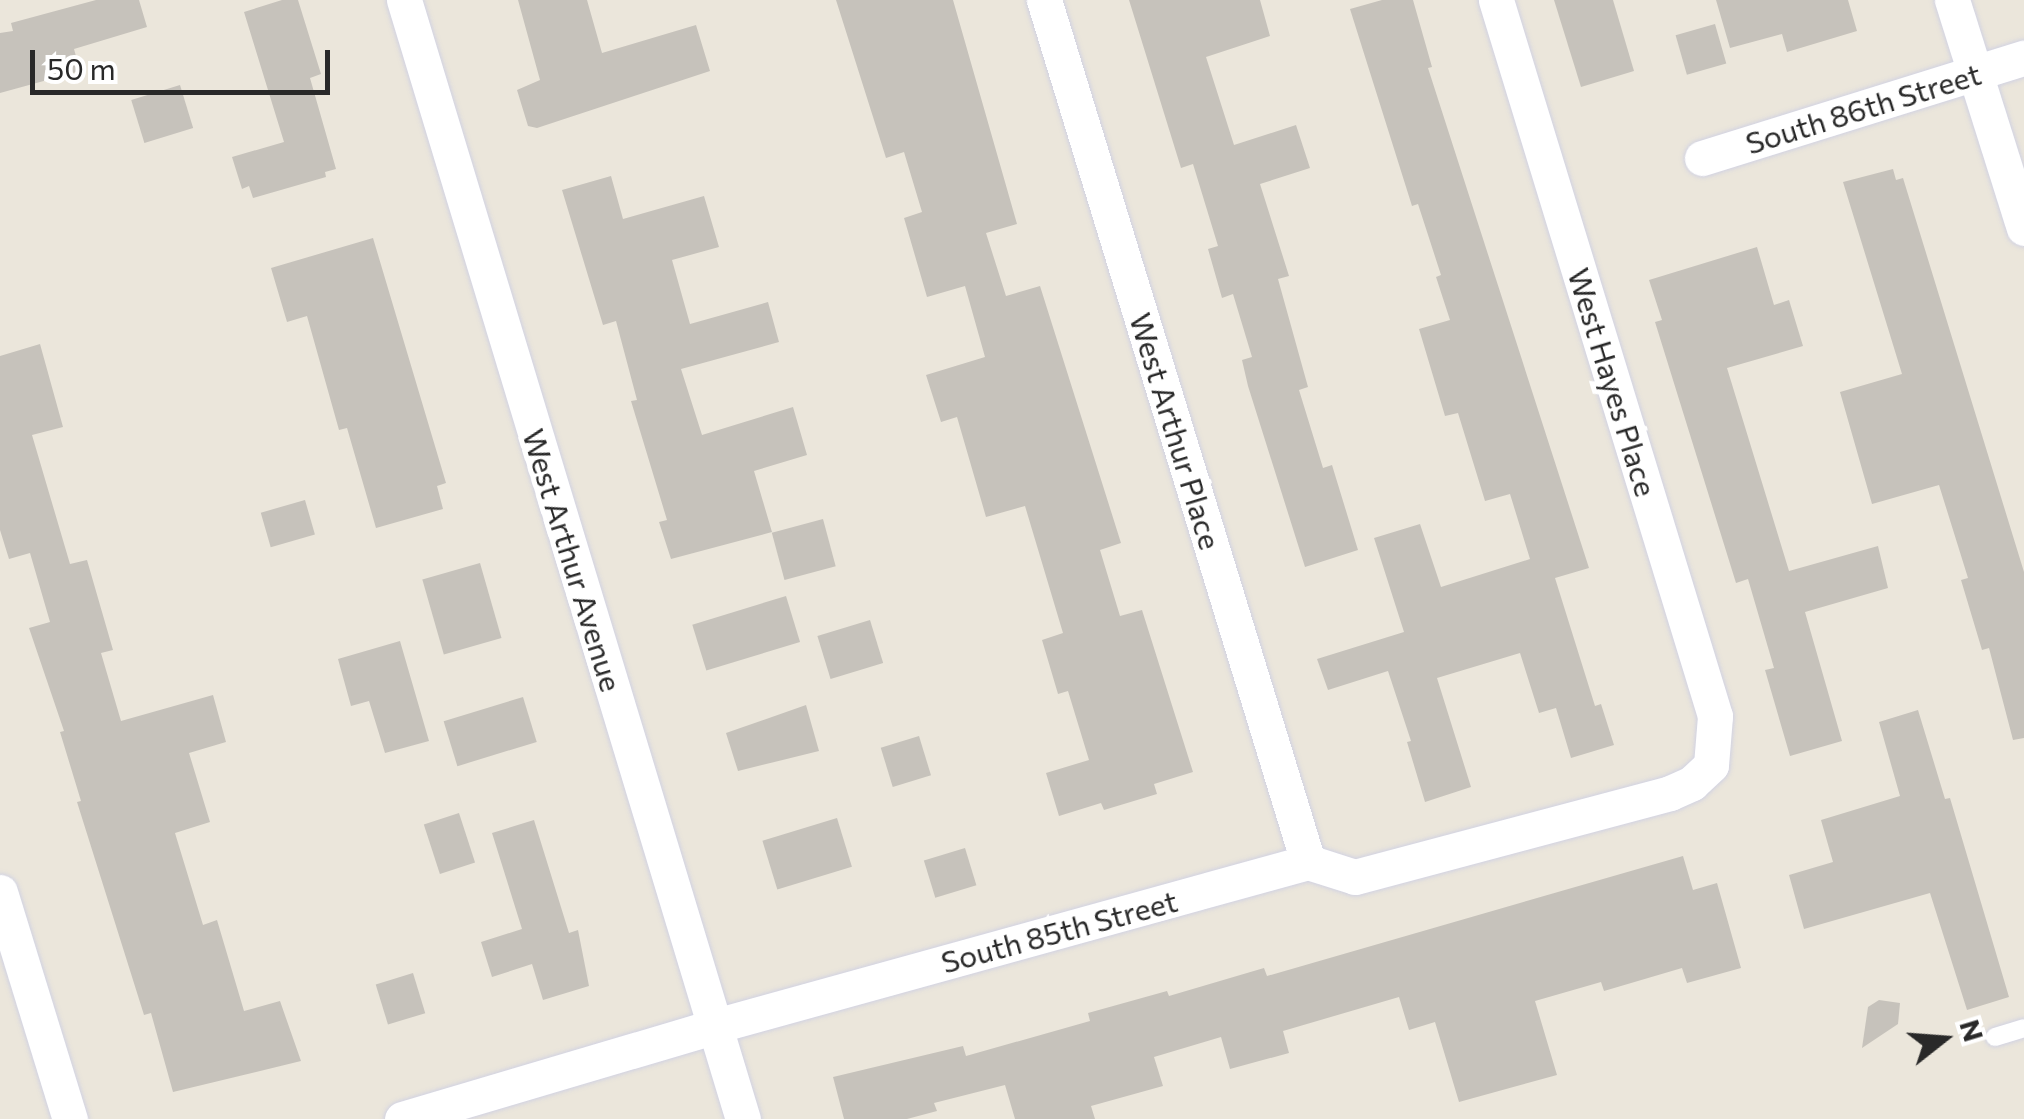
<!DOCTYPE html>
<html>
<head>
<meta charset="utf-8">
<style>
  body { margin:0 }
  #map { position:relative; width:2024px; height:1119px; overflow:hidden; background:#ebe6db; font-family:Commissioner,sans-serif }
  div>[style] { position:absolute }
  .building>* { inset:0; background:#c6c2bb; transform-origin:0 0 }
  .roads { filter:drop-shadow(0 0 2px #d1d2e2) drop-shadow(0 0 2px #d1d2e2) }
  .service>* { height:18px; margin:-9px; padding:0 9px; transform-origin:9px; border-radius:9px; background:#fff }
  .minor>* { height:35px; margin:-17.5px; padding:0 17.5px; transform-origin:17.5px; border-radius:17.5px; background:#fff }
  span { translate:-50% -50%; white-space:nowrap; text-align:center; line-height:1.15; -webkit-text-stroke:10px #fff; paint-order:stroke }
  .street-label { font-size:30px; color:#292929 }
  .north { position:absolute; left:1894px; top:989px; width:100px; height:100px; -webkit-text-stroke:8px #fff; paint-order:stroke; rotate:73deg; font-size:28px; font-weight:700; line-height:40px; text-align:center; color:#292929 }
  .north::after { content:''; display:block; margin:auto; width:35px; height:45px; background:#292929; clip-path:polygon(50% 0,100% 100%,50% 72%,0 100%) }
  .scale { position:absolute; left:30px; top:50px; width:300px; height:45px; box-sizing:border-box; border:5px solid #292929; border-top:0; padding-left:12px; font-size:30px; line-height:35px; white-space:nowrap; color:#292929; -webkit-text-stroke:8px #fff; paint-order:stroke }
</style>
</head>
<body>
<div id="map">
  <div class="building">
    <div style="clip-path:polygon(96px 0,139px 0,147px 27px,74px 49px,80px 71px,0 93px,0 33px,13px 31px,11px 23px)"></div>
    <div style="clip-path:polygon(282px 0,298px 0,321px 74px,310px 78px,336px 169px,325px 172px,326px 177px,253px 198px,249px 186px,242px 189px,232px 157px,284px 142px,244px 12px)"></div>
    <div style="clip-path:polygon(518px 0,587px 0,602px 53px,696px 25px,710px 71px,537px 128px,528px 126px,517px 90px,540px 80px)"></div>
    <div style="clip-path:polygon(836px 0,953px 0,1017px 224px,986px 233px,1006px 296px,1040px 286px,1121px 543px,1100px 550px,1120px 616px,1142px 610px,1193px 772px,1154px 784px,1157px 794px,1104px 810px,1101px 803px,1059px 816px,1046px 773px,1089px 760px,1068px 691px,1058px 694px,1042px 640px,1063px 633px,1025px 506px,986px 517px,957px 417px,941px 422px,926px 375px,985px 357px,965px 286px,927px 297px,904px 218px,922px 212px,904px 152px,886px 158px)"></div>
    <div style="clip-path:polygon(1129px 0,1260px 0,1270px 36px,1206px 57px,1234px 145px,1296px 125px,1310px 168px,1260px 184px,1289px 276px,1278px 279px,1308px 387px,1299px 390px,1323px 468px,1332px 465px,1358px 550px,1305px 567px,1248px 386px,1242px 360px,1252px 357px,1233px 294px,1222px 298px,1208px 249px,1218px 246px,1193px 164px,1181px 168px)"></div>
    <div style="clip-path:polygon(1382px 0,1413px 0,1432px 67px,1428px 68px,1589px 568px,1555px 578px,1595px 706px,1601px 704px,1614px 745px,1571px 758px,1556px 708px,1539px 713px,1520px 653px,1437px 678px,1471px 787px,1425px 802px,1407px 742px,1411px 741px,1388px 671px,1328px 690px,1317px 659px,1404px 632px,1374px 538px,1420px 524px,1441px 587px,1530px 559px,1510px 494px,1485px 501px,1458px 413px,1445px 416px,1419px 329px,1450px 320px,1436px 277px,1441px 275px,1418px 204px,1412px 206px,1350px 9px)"></div>
    <div style="clip-path:polygon(1554px 0,1613px 0,1634px 71px,1581px 87px)"></div>
    <div style="clip-path:polygon(1716px 0,1848px 0,1857px 31px,1787px 52px,1782px 34px,1730px 48px)"></div>
    <div style="left:1715px;top:24px;width:41px;height:41px;rotate:74deg"></div>
    <div style="left:180px;top:85px;width:45px;height:51px;rotate:73deg"></div>
    <div style="clip-path:polygon(1893px 169px,1896px 180px,1903px 178px,2024px 572px,2024px 738px,2013px 740px,1989px 648px,1982px 650px,1961px 580px,1968px 578px,1939px 485px,1872px 504px,1840px 392px,1902px 374px,1843px 182px)"></div>
    <div style="clip-path:polygon(611px 176px,623px 219px,704px 196px,719px 247px,672px 260px,690px 324px,768px 302px,779px 342px,681px 369px,702px 435px,793px 407px,807px 455px,754px 471px,772px 532px,671px 559px,659px 522px,667px 520px,631px 401px,637px 400px,616px 321px,603px 325px,562px 190px)"></div>
    <div style="clip-path:polygon(373px 238px,446px 483px,437px 486px,443px 509px,376px 528px,347px 428px,339px 430px,307px 316px,287px 322px,271px 268px)"></div>
    <div style="clip-path:polygon(1757px 247px,1774px 305px,1789px 300px,1803px 346px,1727px 368px,1789px 571px,1878px 546px,1888px 588px,1805px 612px,1842px 741px,1790px 756px,1765px 670px,1774px 668px,1748px 579px,1736px 583px,1655px 322px,1662px 320px,1649px 280px)"></div>
    <div style="clip-path:polygon(40px 344px,63px 427px,32px 435px,70px 564px,87px 560px,113px 650px,101px 653px,121px 721px,213px 695px,226px 742px,189px 753px,210px 822px,175px 833px,203px 925px,217px 920px,244px 1011px,280px 1001px,301px 1061px,173px 1092px,151px 1013px,144px 1015px,77px 802px,81px 801px,60px 732px,64px 731px,29px 628px,50px 622px,30px 553px,9px 559px,0 530px,0 356px)"></div>
    <div style="left:305px;top:500px;width:36px;height:46px;rotate:74deg"></div>
    <div style="left:823px;top:519px;width:49px;height:53px;rotate:75deg"></div>
    <div style="left:480px;top:563px;width:78px;height:60px;rotate:74deg"></div>
    <div style="left:786px;top:596px;width:48px;height:98px;rotate:73deg"></div>
    <div style="left:870px;top:620px;width:45px;height:55px;rotate:73deg"></div>
    <div style="clip-path:polygon(400px 641px,429px 741px,385px 753px,369px 701px,351px 706px,338px 659px)"></div>
    <div style="left:523px;top:697px;width:47px;height:83px;rotate:73deg"></div>
    <div style="clip-path:polygon(806px 705px,819px 751px,738px 771px,726px 733px)"></div>
    <div style="clip-path:polygon(1918px 710px,1945px 799px,1950px 798px,2009px 997px,1967px 1010px,1930px 893px,1804px 929px,1789px 875px,1833px 862px,1821px 820px,1900px 796px,1879px 722px)"></div>
    <div style="left:919px;top:736px;width:41px;height:40px;rotate:73deg"></div>
    <div style="left:459px;top:813px;width:52px;height:37px;rotate:72deg"></div>
    <div style="left:837px;top:818px;width:51px;height:78px;rotate:73deg"></div>
    <div style="clip-path:polygon(534px 820px,569px 933px,578px 930px,589px 986px,543px 1000px,532px 964px,492px 977px,481px 942px,522px 929px,492px 833px)"></div>
    <div style="left:965px;top:848px;width:39px;height:43px;rotate:73deg"></div>
    <div style="clip-path:polygon(1683px 856px,1693px 890px,1717px 883px,1741px 968px,1687px 983px,1682px 968px,1604px 991px,1601px 982px,1535px 1001px,1557px 1075px,1459px 1102px,1435px 1022px,1409px 1030px,1399px 997px,1283px 1031px,1289px 1053px,1230px 1069px,1221px 1037px,1154px 1057px,1163px 1086px,1091px 1106px,1095px 1119px,1015px 1119px,1005px 1085px,934px 1103px,937px 1111px,907px 1119px,844px 1119px,833px 1077px,963px 1046px,966px 1056px,1090px 1021px,1088px 1013px,1167px 991px,1169px 996px,1264px 968px,1267px 976px)"></div>
    <div style="left:413px;top:973px;width:42px;height:39px;rotate:73deg"></div>
    <div style="clip-path:polygon(1879px 1000px,1900px 1003px,1898px 1024px,1862px 1048px,1868px 1007px)"></div>
  </div>
  <div class="roads">
    <div class="service">
      <div style="left:1995px;top:1037px;width:30px;rotate:-17deg"></div>
    </div>
    <div class="minor">
      <div style="left:404px;top:0;width:1169px;rotate:73.15deg"></div>
      <div style="left:1044px;top:0;width:902px;rotate:72.97deg"></div>
      <div style="left:1952px;top:0;width:239px;rotate:72.5deg"></div>
      <div style="left:1702px;top:158px;width:337px;rotate:-17.3deg"></div>
      <div style="left:0;top:892px;width:238px;rotate:72.9deg"></div>
      <div style="left:402px;top:1119px;width:327px;rotate:-16.5deg"></div>
      <div style="left:715px;top:1026px;width:615px;rotate:-15.46deg"></div>
      <div style="left:1308px;top:862px;width:49px;rotate:17.7deg"></div>
      <div style="left:1355px;top:877px;width:326px;rotate:-14.9deg"></div>
      <div style="left:1670px;top:793px;width:24px;rotate:-24deg"></div>
      <div style="left:1692px;top:783px;width:26px;rotate:-43deg"></div>
      <div style="left:1711px;top:765px;width:49px;rotate:-85.3deg"></div>
      <div style="left:1715px;top:716px;width:749px;rotate:-107.01deg"></div>
    </div>
  </div>
  <div class="street-label">
    <span style="left:1863px;top:108px;rotate:-17deg">South 86th Street</span>
    <span style="left:1613px;top:382px;rotate:73deg">West Hayes Place</span>
    <span style="left:1176px;top:431px;rotate:73deg">West Arthur Place</span>
    <span style="left:573px;top:560px;rotate:73deg">West Arthur Avenue</span>
    <span style="left:1059px;top:931px;rotate:-15deg">South 85th Street</span>
  </div>
  <div class="north">N</div>
  <div class="scale">50 m</div>
</div>
</body>
</html>
